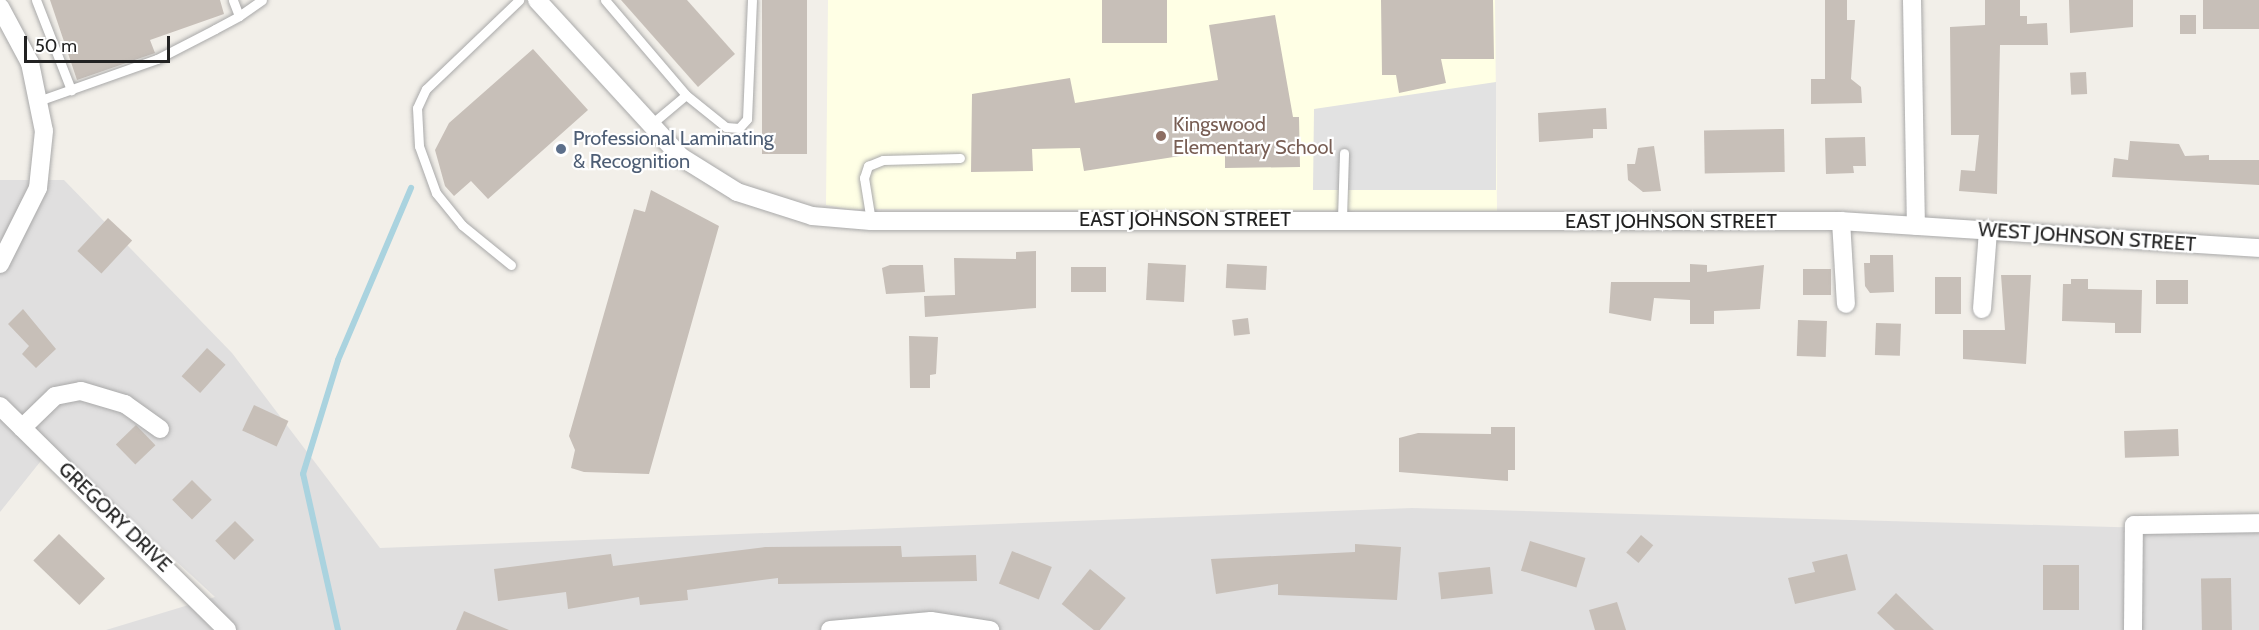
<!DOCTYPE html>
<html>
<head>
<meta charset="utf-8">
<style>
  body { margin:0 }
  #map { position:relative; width:2259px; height:630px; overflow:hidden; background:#f2efe9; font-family:Cabin,sans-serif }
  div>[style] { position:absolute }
  .residential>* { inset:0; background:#e0dfdf }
  .education>* { inset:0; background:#ffffe5 }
  .parking>* { inset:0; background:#e2e2e2 }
  .stream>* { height:6px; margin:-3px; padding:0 3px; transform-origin:3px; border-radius:3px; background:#aad3df }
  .building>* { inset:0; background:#c7bfb8; transform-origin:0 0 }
  .roads { filter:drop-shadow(0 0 2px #a9a9a9) drop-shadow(0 0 2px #a9a9a9) }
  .lane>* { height:9px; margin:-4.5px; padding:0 4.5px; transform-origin:4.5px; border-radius:4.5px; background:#fff }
  .street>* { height:18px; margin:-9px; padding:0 9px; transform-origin:9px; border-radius:9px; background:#fff }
  .dots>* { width:16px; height:16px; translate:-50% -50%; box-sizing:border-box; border:3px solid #fff; border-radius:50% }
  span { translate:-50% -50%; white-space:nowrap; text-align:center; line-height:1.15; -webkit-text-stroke:4.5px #fff; paint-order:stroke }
  .education-label { font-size:20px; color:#785e54 }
  .left { translate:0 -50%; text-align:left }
  .service-label { font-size:20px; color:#4e5e75 }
  .street-label { font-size:20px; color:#222 }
  .scale { position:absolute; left:24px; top:36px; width:146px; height:27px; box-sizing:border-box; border:3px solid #222; border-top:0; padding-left:8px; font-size:18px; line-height:21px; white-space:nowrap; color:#222; -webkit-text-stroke:4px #fff; paint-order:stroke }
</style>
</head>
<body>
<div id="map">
  <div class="residential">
    <div style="clip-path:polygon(0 180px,64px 180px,232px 353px,380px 548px,1412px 508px,2259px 531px,2259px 630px,106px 630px,215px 597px,52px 447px,0 512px)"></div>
  </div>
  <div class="education">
    <div style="clip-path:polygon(828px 0,1495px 0,1497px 211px,848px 209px,826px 205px)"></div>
  </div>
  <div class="parking">
    <div style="clip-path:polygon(1496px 82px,1496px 190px,1313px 190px,1314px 109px)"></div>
  </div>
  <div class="stream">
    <div style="left:338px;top:630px;width:160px;rotate:-102.6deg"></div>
    <div style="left:303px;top:474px;width:119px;rotate:-72.9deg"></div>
    <div style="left:338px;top:360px;width:187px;rotate:-67deg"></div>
  </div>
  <div class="building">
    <div style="clip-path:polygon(50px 0,220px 0,224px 14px,150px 40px,155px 53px,77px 80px)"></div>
    <div style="clip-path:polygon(621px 0,687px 0,735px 54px,698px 87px)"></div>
    <div style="left:762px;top:0;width:45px;height:154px"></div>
    <div style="left:1102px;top:0;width:65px;height:43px"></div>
    <div style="clip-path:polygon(1381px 0,1493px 0,1494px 59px,1441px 59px,1446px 83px,1399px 93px,1396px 75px,1382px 75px)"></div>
    <div style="clip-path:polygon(1825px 0,1847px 0,1847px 20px,1855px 20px,1851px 79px,1861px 87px,1862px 103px,1811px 104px,1811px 79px,1825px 79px)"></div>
    <div style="clip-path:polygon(1985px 0,2020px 0,2020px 16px,2027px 16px,2027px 24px,2047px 23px,2048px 45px,2000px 45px,1997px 194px,1959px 191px,1961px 170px,1975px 171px,1979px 135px,1951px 135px,1950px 27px,1985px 25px)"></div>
    <div style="clip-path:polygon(2069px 0,2133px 0,2133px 27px,2070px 33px)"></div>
    <div style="left:2203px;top:0;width:56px;height:29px"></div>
    <div style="clip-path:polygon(1275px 15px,1293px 117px,1299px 117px,1300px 167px,1225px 168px,1225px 149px,1084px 171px,1080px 148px,1032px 149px,1033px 171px,971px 172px,972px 94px,1070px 78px,1075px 103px,1218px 80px,1209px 25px)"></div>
    <div style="left:2180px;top:15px;width:16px;height:19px"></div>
    <div style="clip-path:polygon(533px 49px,588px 110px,488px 199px,471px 181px,454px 196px,445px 186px,435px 150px,449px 123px)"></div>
    <div style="left:2086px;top:72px;width:22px;height:16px;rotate:87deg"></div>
    <div style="clip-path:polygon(1606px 108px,1607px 129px,1593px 129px,1593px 138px,1539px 142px,1538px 113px)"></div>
    <div style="left:1784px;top:129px;width:43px;height:80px;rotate:89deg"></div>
    <div style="clip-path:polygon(1865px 137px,1866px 166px,1853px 166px,1854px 173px,1826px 174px,1825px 138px)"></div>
    <div style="clip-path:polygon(2130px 141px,2179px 144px,2185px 156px,2209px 155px,2209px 160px,2259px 160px,2259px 185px,2112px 177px,2114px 158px,2128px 160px)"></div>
    <div style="clip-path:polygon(1654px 146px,1661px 191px,1643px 192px,1628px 180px,1627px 164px,1635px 164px,1638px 148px)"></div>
    <div style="clip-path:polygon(651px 190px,719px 226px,649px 474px,584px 472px,571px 468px,575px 450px,569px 436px,634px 209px,645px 212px)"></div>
    <div style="left:108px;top:218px;width:33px;height:45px;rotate:43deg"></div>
    <div style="clip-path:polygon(1036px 251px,1036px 308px,925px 317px,924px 296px,955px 295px,954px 258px,1016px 259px,1016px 252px)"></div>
    <div style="clip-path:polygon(1870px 255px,1893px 255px,1894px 292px,1870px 293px,1865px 286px,1864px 263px,1870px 263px)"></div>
    <div style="left:1148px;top:263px;width:38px;height:37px;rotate:3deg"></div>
    <div style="left:1227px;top:264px;width:40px;height:24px;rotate:3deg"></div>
    <div style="clip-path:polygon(1690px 264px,1707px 265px,1707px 272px,1764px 265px,1760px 309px,1714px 311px,1714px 324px,1690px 324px,1690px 300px,1654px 298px,1651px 321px,1609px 313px,1611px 282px,1690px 282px)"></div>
    <div style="clip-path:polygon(890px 265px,923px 265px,925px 292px,886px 294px,882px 268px)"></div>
    <div style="left:1071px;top:267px;width:35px;height:25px"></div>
    <div style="left:1803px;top:269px;width:28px;height:26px"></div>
    <div style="clip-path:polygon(2001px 275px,2031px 275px,2026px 364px,1963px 359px,1963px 330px,2005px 330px)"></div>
    <div style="left:1935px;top:277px;width:26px;height:37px"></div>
    <div style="clip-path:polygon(2071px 279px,2088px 279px,2088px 289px,2142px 290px,2141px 333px,2115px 333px,2115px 323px,2062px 321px,2063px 284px,2071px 284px)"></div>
    <div style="left:2156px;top:280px;width:32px;height:24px"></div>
    <div style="clip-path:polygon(23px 309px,56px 349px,36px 368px,22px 354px,29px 346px,8px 324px)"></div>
    <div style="left:1248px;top:318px;width:16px;height:16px;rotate:83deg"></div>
    <div style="left:1798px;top:320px;width:29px;height:36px;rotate:2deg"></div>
    <div style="left:1876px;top:323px;width:25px;height:32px;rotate:2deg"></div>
    <div style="clip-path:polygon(909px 336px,938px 337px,936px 374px,930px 375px,930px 388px,910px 388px)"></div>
    <div style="left:207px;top:348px;width:25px;height:38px;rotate:42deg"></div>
    <div style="left:254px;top:405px;width:38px;height:28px;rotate:25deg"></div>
    <div style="left:136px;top:425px;width:28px;height:28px;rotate:46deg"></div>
    <div style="clip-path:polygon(1491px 427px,1515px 427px,1515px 470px,1508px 470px,1508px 481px,1399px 472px,1399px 438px,1418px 433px,1491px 434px)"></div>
    <div style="left:2178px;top:429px;width:27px;height:54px;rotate:88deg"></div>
    <div style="left:192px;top:480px;width:28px;height:28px;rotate:45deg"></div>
    <div style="left:235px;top:521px;width:27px;height:28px;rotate:45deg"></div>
    <div style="left:59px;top:534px;width:64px;height:37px;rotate:44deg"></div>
    <div style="left:1641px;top:535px;width:16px;height:23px;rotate:40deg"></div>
    <div style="left:1530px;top:541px;width:58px;height:31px;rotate:17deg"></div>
    <div style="clip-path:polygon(1355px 544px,1401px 547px,1397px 600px,1278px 595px,1278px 584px,1216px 594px,1211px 559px,1355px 552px)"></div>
    <div style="clip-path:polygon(901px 546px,902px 557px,976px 555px,977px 581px,778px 584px,778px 578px,687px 590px,688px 600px,640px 605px,639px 597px,568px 609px,566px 592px,498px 601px,494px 569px,611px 554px,613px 566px,765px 547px)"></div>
    <div style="left:1012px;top:551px;width:43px;height:35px;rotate:22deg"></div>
    <div style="clip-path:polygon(1847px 554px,1856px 590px,1795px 604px,1788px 578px,1815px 572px,1812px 562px)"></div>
    <div style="left:2079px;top:565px;width:45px;height:36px;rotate:90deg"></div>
    <div style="left:1490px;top:567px;width:27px;height:52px;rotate:84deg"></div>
    <div style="left:1090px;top:569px;width:46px;height:45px;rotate:39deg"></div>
    <div style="left:2231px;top:578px;width:52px;height:30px;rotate:89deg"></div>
    <div style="clip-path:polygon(1896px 593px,1934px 630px,1895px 630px,1877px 613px)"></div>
    <div style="clip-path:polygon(1617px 602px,1626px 630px,1595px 630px,1589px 610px)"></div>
    <div style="clip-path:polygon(464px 611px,509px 630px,456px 630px)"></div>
  </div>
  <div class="roads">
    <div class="lane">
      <div style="left:36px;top:0;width:97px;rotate:68.7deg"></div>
      <div style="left:605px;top:0;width:125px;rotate:49.5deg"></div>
      <div style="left:686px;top:95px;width:51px;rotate:38.7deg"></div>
      <div style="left:726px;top:127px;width:13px;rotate:4deg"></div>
      <div style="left:739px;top:128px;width:12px;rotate:-48deg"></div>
      <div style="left:747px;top:119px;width:119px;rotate:-87.6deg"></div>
      <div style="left:239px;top:16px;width:28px;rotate:-35deg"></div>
      <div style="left:41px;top:100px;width:123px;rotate:-19.5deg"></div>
      <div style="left:157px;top:59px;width:65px;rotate:-27.3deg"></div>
      <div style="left:215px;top:29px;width:27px;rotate:-28deg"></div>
      <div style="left:239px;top:16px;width:17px;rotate:-111deg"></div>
      <div style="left:649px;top:126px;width:48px;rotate:-40deg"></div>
      <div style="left:1342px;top:218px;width:65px;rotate:-88.2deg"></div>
      <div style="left:871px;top:221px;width:44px;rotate:-99.2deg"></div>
      <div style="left:864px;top:178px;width:13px;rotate:-72deg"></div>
      <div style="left:868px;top:166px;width:16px;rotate:-22deg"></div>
      <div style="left:883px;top:160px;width:77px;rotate:-1.5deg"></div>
      <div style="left:511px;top:265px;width:63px;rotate:-140.8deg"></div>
      <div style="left:462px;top:225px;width:41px;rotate:-129.1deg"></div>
      <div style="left:436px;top:193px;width:50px;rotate:-109.9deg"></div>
      <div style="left:419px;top:146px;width:38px;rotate:-93deg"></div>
      <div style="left:417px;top:108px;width:21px;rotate:-65deg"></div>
      <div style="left:426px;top:89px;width:129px;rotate:-43.7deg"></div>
    </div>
    <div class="street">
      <div style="left:537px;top:0;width:213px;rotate:47.5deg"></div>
      <div style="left:681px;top:157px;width:66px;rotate:32deg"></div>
      <div style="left:737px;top:192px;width:79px;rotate:17.7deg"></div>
      <div style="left:812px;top:216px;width:59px;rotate:4.8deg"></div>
      <div style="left:871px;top:221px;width:970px"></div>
      <div style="left:1841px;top:221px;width:419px;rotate:3.7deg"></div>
      <div style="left:1912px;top:0;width:226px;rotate:89deg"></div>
      <div style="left:0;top:7px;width:64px;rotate:61.8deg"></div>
      <div style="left:30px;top:63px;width:69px;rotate:78.4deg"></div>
      <div style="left:44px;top:131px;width:57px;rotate:96deg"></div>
      <div style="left:38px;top:188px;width:85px;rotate:116.6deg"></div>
      <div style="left:1841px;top:221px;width:83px;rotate:86.6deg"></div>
      <div style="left:1982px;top:309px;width:78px;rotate:-85.6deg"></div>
      <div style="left:0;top:406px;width:319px;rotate:44.6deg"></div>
      <div style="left:22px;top:428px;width:46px;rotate:-44.1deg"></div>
      <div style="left:55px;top:396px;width:26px;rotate:-11deg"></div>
      <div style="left:81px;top:391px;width:46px;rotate:16.5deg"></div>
      <div style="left:125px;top:404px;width:43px;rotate:35.5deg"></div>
      <div style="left:830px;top:630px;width:101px;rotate:-5.1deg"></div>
      <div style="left:931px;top:621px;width:60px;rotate:8.7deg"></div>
      <div style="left:2133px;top:630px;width:105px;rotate:-89.5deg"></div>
      <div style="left:2134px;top:525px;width:125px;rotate:-0.9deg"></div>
    </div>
  </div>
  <div class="dots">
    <div style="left:1161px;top:136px;background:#8d6e63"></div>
    <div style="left:561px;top:149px;background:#5c6f8a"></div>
  </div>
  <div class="education-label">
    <span class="left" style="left:1173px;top:136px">Kingswood<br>Elementary School</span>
  </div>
  <div class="service-label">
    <span class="left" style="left:573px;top:150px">Professional Laminating<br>&amp; Recognition</span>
  </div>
  <div class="street-label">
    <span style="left:1185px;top:219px">EAST JOHNSON STREET</span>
    <span style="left:1671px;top:221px">EAST JOHNSON STREET</span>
    <span style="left:2087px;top:237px;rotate:4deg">WEST JOHNSON STREET</span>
    <span style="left:115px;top:517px;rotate:44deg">GREGORY DRIVE</span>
  </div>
  <div class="scale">50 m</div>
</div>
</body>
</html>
